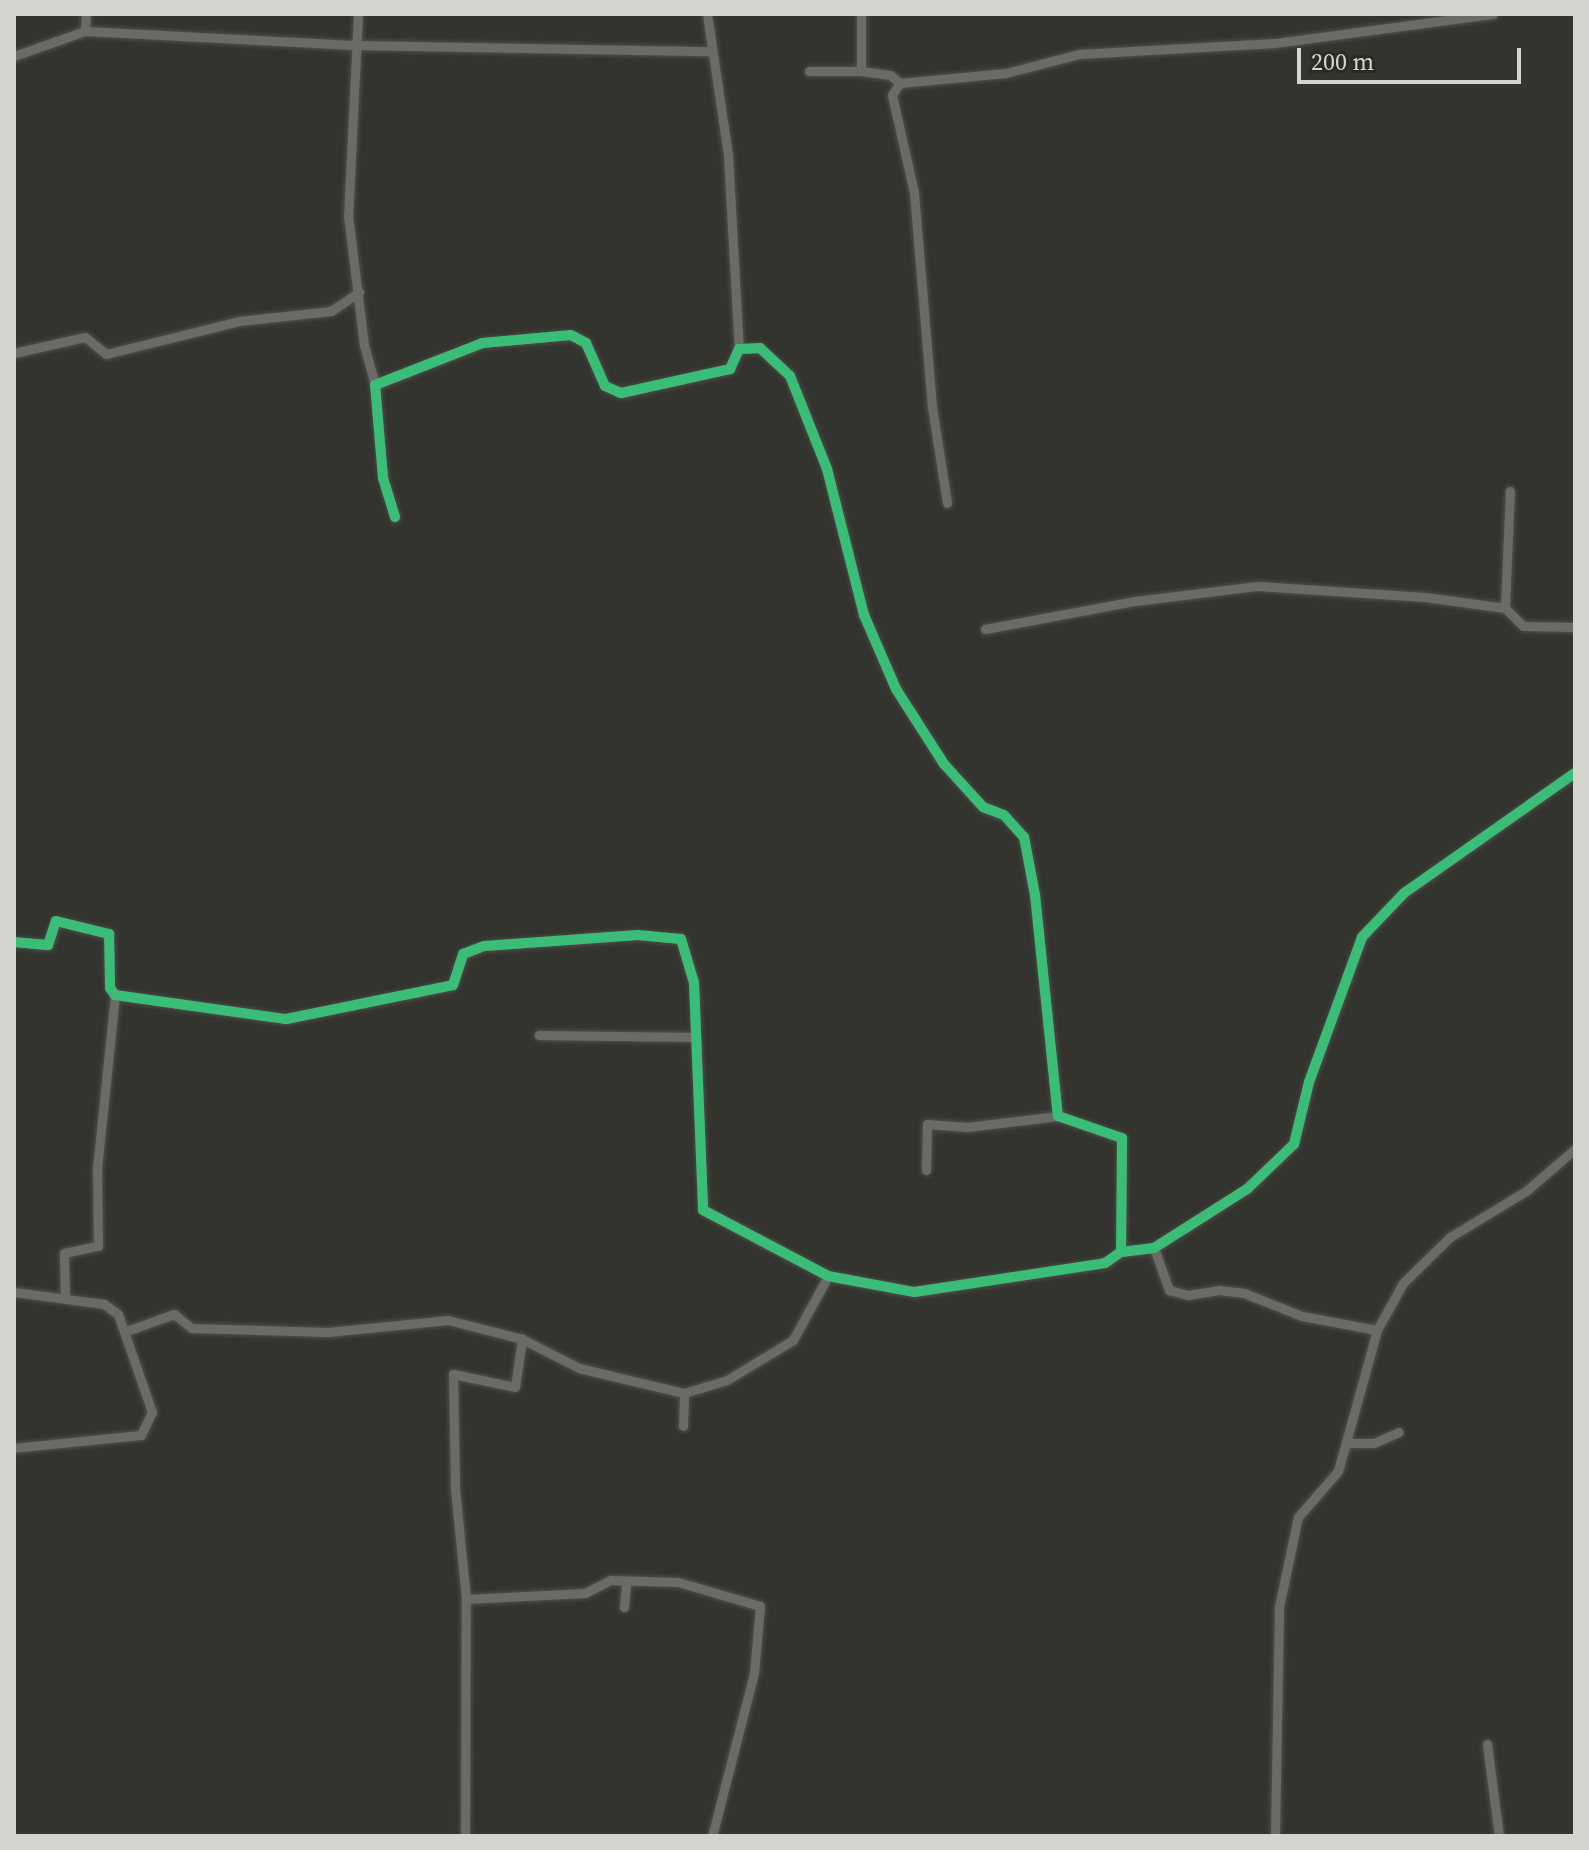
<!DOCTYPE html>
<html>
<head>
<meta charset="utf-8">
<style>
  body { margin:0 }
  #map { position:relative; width:1589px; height:1850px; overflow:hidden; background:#33342e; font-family:"Source Serif 4",serif }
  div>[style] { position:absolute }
  .roads { filter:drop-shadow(0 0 2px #4f504b) drop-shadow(0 0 2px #4f504b) }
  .street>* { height:9px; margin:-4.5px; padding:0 4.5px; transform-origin:4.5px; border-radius:4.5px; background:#6a6a67 }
  .cycleway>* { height:10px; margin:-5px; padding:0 5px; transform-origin:5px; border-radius:5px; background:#3abd76 }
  span { translate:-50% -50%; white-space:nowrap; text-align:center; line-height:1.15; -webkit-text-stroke:7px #2b2c21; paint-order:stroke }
  .frame { position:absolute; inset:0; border:16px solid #d3d4cd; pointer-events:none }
  .scale { position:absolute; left:1297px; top:48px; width:224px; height:36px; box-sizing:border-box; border:4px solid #d3d4cd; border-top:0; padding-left:10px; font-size:24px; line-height:28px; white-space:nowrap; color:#d3d4cd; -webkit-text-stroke:6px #2b2c21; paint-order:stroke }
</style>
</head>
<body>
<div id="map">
  <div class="roads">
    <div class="street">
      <div style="left:358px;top:14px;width:201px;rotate:92.8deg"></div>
      <div style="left:348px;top:215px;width:131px;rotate:83deg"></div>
      <div style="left:364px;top:345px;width:41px;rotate:74.6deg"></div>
      <div style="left:707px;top:14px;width:143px;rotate:81.5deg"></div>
      <div style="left:728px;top:155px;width:194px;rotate:86.8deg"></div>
      <div style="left:861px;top:14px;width:57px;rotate:90deg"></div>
      <div style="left:85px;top:31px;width:17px;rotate:-87deg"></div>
      <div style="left:14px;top:56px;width:75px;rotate:-19.4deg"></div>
      <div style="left:85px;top:31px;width:269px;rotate:3deg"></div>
      <div style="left:354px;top:45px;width:355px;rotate:1deg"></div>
      <div style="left:809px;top:71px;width:52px"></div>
      <div style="left:861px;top:71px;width:29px;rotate:8deg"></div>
      <div style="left:890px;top:75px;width:13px;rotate:39deg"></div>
      <div style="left:900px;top:83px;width:106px;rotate:-5.4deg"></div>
      <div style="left:1006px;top:73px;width:75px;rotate:-14.6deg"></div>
      <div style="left:1079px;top:54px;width:196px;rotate:-3.2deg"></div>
      <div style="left:1275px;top:43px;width:220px;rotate:-7.6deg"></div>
      <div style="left:900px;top:83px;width:14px;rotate:124deg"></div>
      <div style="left:892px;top:95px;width:100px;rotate:77.3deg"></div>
      <div style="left:914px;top:193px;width:215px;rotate:85.2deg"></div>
      <div style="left:932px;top:407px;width:97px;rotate:81.1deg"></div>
      <div style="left:14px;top:353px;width:73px;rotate:-12.7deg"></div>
      <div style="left:85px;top:337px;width:27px;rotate:39deg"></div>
      <div style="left:106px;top:354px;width:137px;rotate:-13.9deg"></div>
      <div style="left:239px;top:321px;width:93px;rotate:-6.2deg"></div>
      <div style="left:331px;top:311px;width:34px;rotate:-34deg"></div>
      <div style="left:395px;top:517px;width:41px;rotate:-107.1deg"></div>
      <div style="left:383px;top:478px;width:93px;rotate:-94.9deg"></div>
      <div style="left:375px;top:385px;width:115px;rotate:-21.4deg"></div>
      <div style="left:482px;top:343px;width:89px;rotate:-5.1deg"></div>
      <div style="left:571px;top:335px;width:17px;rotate:28deg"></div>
      <div style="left:586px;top:343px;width:47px;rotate:66.2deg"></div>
      <div style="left:605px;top:386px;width:17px;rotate:24deg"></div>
      <div style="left:621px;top:393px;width:112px;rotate:-12.4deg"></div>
      <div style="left:730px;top:369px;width:22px;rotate:-66deg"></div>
      <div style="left:739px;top:349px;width:21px;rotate:-3deg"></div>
      <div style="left:760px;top:348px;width:41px;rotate:43deg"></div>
      <div style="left:790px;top:376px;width:100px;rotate:68.3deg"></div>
      <div style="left:827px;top:469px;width:151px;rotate:75.8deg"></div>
      <div style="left:864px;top:615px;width:81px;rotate:66.6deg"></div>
      <div style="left:896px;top:689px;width:89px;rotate:57.4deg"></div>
      <div style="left:944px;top:764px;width:58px;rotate:47.8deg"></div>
      <div style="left:983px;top:807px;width:22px;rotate:21deg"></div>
      <div style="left:1004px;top:815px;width:30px;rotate:48deg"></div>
      <div style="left:1024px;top:837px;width:59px;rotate:79.3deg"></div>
      <div style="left:1035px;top:895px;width:222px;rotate:84.1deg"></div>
      <div style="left:1058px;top:1116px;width:68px;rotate:19deg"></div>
      <div style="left:1122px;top:1138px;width:114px;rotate:90.5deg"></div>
      <div style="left:1505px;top:608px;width:117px;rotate:-87.6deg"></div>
      <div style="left:985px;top:629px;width:153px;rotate:-10.6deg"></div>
      <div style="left:1135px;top:601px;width:124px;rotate:-7deg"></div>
      <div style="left:1258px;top:586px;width:167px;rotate:3.8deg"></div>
      <div style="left:1425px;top:597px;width:81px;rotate:7.8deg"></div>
      <div style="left:1505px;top:608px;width:25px;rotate:45deg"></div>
      <div style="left:1523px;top:626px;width:52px;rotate:1.1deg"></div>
      <div style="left:14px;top:942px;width:34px;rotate:5deg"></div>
      <div style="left:48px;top:945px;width:25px;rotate:-72deg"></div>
      <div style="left:56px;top:921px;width:55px;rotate:13.8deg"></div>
      <div style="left:109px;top:934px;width:54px;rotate:88.9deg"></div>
      <div style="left:110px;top:988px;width:9px;rotate:54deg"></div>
      <div style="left:115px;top:995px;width:173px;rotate:8deg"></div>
      <div style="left:286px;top:1019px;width:170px;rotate:-11.5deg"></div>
      <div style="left:453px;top:985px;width:33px;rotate:-72deg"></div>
      <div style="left:463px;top:954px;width:22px;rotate:-21deg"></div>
      <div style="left:484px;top:946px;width:154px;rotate:-4.1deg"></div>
      <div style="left:638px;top:935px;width:43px;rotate:5.3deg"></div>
      <div style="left:681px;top:939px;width:46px;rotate:73.5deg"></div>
      <div style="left:694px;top:983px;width:227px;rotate:87.7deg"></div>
      <div style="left:703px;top:1210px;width:141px;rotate:27.8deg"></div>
      <div style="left:828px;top:1276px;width:87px;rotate:10.5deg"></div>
      <div style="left:914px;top:1292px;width:193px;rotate:-8.6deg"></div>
      <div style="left:1105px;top:1263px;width:19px;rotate:-35deg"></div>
      <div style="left:1121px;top:1252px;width:33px;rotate:-7deg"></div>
      <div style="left:1154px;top:1248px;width:110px;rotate:-32.4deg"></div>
      <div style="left:1247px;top:1189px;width:65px;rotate:-43.8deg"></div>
      <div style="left:1294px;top:1144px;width:64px;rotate:-76.4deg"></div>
      <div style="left:1309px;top:1082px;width:154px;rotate:-69.9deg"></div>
      <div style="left:1362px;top:937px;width:61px;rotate:-46.3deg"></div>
      <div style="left:1404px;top:893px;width:209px;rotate:-35.1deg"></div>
      <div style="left:539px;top:1035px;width:156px;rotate:0.7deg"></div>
      <div style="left:926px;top:1170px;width:46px;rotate:-88.8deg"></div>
      <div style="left:927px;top:1124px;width:40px;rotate:4.3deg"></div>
      <div style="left:967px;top:1127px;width:92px;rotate:-6.9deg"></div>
      <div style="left:1154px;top:1248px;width:45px;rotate:70.3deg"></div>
      <div style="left:1169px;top:1290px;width:20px;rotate:15deg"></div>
      <div style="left:1188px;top:1295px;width:31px;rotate:-9deg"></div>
      <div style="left:1219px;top:1290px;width:25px;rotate:7deg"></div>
      <div style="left:1244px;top:1293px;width:62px;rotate:21.6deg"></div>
      <div style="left:1302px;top:1316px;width:76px;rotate:10.6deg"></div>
      <div style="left:14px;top:1292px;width:91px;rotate:7.6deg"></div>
      <div style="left:104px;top:1304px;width:17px;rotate:36deg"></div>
      <div style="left:118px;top:1314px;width:104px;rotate:70.9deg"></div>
      <div style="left:152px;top:1412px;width:25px;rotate:116deg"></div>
      <div style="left:141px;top:1435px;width:128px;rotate:174.2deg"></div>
      <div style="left:65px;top:1298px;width:45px;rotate:-91.3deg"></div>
      <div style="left:64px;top:1253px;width:35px;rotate:-12deg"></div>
      <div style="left:98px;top:1246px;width:77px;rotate:-90.7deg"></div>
      <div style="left:97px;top:1169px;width:175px;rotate:-84.1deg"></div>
      <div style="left:124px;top:1332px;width:53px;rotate:-19.8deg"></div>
      <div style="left:174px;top:1314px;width:22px;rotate:39deg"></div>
      <div style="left:191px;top:1328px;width:137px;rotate:1.7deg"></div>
      <div style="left:328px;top:1332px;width:121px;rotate:-5.7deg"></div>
      <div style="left:448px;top:1320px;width:76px;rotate:14.4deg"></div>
      <div style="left:522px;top:1339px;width:64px;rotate:27deg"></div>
      <div style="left:579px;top:1368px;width:108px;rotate:13.4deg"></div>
      <div style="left:684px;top:1393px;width:45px;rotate:-16.8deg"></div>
      <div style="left:727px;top:1380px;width:77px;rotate:-31.2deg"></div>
      <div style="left:793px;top:1340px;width:73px;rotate:-61.3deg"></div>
      <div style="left:683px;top:1426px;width:33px;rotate:-88deg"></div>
      <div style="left:1346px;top:1443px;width:28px"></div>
      <div style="left:1374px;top:1443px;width:27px;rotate:-24deg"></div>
      <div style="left:466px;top:1599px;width:112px;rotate:-95.7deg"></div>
      <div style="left:455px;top:1488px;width:114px;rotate:-91deg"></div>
      <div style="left:453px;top:1374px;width:63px;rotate:11.8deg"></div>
      <div style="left:515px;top:1387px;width:49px;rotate:-81.7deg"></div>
      <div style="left:624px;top:1607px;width:25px;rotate:-85deg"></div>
      <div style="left:1487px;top:1744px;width:93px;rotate:82.6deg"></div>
      <div style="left:465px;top:1836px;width:237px;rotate:-89.8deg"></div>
      <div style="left:466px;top:1599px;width:119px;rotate:-2.9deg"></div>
      <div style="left:585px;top:1593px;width:29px;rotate:-27deg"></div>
      <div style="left:611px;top:1580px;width:67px;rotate:1.7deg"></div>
      <div style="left:678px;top:1582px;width:85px;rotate:16.3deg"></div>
      <div style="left:760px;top:1606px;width:67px;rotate:95.1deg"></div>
      <div style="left:754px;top:1673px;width:168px;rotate:104.4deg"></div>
      <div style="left:1275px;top:1836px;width:229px;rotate:-89deg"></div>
      <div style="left:1279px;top:1607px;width:92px;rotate:-78.1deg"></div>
      <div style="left:1298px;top:1517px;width:61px;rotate:-49deg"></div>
      <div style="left:1338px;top:1471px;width:146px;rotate:-74.5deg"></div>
      <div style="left:1377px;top:1330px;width:54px;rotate:-61deg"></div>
      <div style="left:1403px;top:1283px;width:66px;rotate:-44.4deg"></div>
      <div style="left:1450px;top:1237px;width:89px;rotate:-31.2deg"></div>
      <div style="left:1526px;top:1191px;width:65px;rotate:-40.6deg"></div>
    </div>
  </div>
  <div class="cycleway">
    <div style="left:395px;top:517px;width:41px;rotate:-107.1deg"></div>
    <div style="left:383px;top:478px;width:93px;rotate:-94.9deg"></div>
    <div style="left:375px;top:385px;width:115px;rotate:-21.4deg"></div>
    <div style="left:482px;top:343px;width:89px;rotate:-5.1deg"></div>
    <div style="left:571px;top:335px;width:17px;rotate:28deg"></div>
    <div style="left:586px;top:343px;width:47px;rotate:66.2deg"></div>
    <div style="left:605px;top:386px;width:17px;rotate:24deg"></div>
    <div style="left:621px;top:393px;width:112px;rotate:-12.4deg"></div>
    <div style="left:730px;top:369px;width:22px;rotate:-66deg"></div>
    <div style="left:739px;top:349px;width:21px;rotate:-3deg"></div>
    <div style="left:760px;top:348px;width:41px;rotate:43deg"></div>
    <div style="left:790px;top:376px;width:100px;rotate:68.3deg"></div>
    <div style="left:827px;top:469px;width:151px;rotate:75.8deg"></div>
    <div style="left:864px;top:615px;width:81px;rotate:66.6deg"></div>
    <div style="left:896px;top:689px;width:89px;rotate:57.4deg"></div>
    <div style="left:944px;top:764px;width:58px;rotate:47.8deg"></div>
    <div style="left:983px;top:807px;width:22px;rotate:21deg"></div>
    <div style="left:1004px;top:815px;width:30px;rotate:48deg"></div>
    <div style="left:1024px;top:837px;width:59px;rotate:79.3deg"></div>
    <div style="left:1035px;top:895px;width:222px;rotate:84.1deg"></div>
    <div style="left:1058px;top:1116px;width:68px;rotate:19deg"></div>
    <div style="left:1122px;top:1138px;width:114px;rotate:90.5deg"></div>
    <div style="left:14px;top:942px;width:34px;rotate:5deg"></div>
    <div style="left:48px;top:945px;width:25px;rotate:-72deg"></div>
    <div style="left:56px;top:921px;width:55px;rotate:13.8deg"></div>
    <div style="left:109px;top:934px;width:54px;rotate:88.9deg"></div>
    <div style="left:110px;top:988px;width:9px;rotate:54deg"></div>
    <div style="left:115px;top:995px;width:173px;rotate:8deg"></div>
    <div style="left:286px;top:1019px;width:170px;rotate:-11.5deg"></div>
    <div style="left:453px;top:985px;width:33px;rotate:-72deg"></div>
    <div style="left:463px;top:954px;width:22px;rotate:-21deg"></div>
    <div style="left:484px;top:946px;width:154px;rotate:-4.1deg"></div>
    <div style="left:638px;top:935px;width:43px;rotate:5.3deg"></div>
    <div style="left:681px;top:939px;width:46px;rotate:73.5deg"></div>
    <div style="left:694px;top:983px;width:227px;rotate:87.7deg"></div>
    <div style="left:703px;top:1210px;width:141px;rotate:27.8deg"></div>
    <div style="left:828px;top:1276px;width:87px;rotate:10.5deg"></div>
    <div style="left:914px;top:1292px;width:193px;rotate:-8.6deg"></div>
    <div style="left:1105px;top:1263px;width:19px;rotate:-35deg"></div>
    <div style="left:1121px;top:1252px;width:33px;rotate:-7deg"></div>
    <div style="left:1154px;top:1248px;width:110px;rotate:-32.4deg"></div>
    <div style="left:1247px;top:1189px;width:65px;rotate:-43.8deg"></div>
    <div style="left:1294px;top:1144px;width:64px;rotate:-76.4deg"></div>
    <div style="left:1309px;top:1082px;width:154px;rotate:-69.9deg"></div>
    <div style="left:1362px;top:937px;width:61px;rotate:-46.3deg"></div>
    <div style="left:1404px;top:893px;width:209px;rotate:-35.1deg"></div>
  </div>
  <div class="frame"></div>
  <div class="scale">200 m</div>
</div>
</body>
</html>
